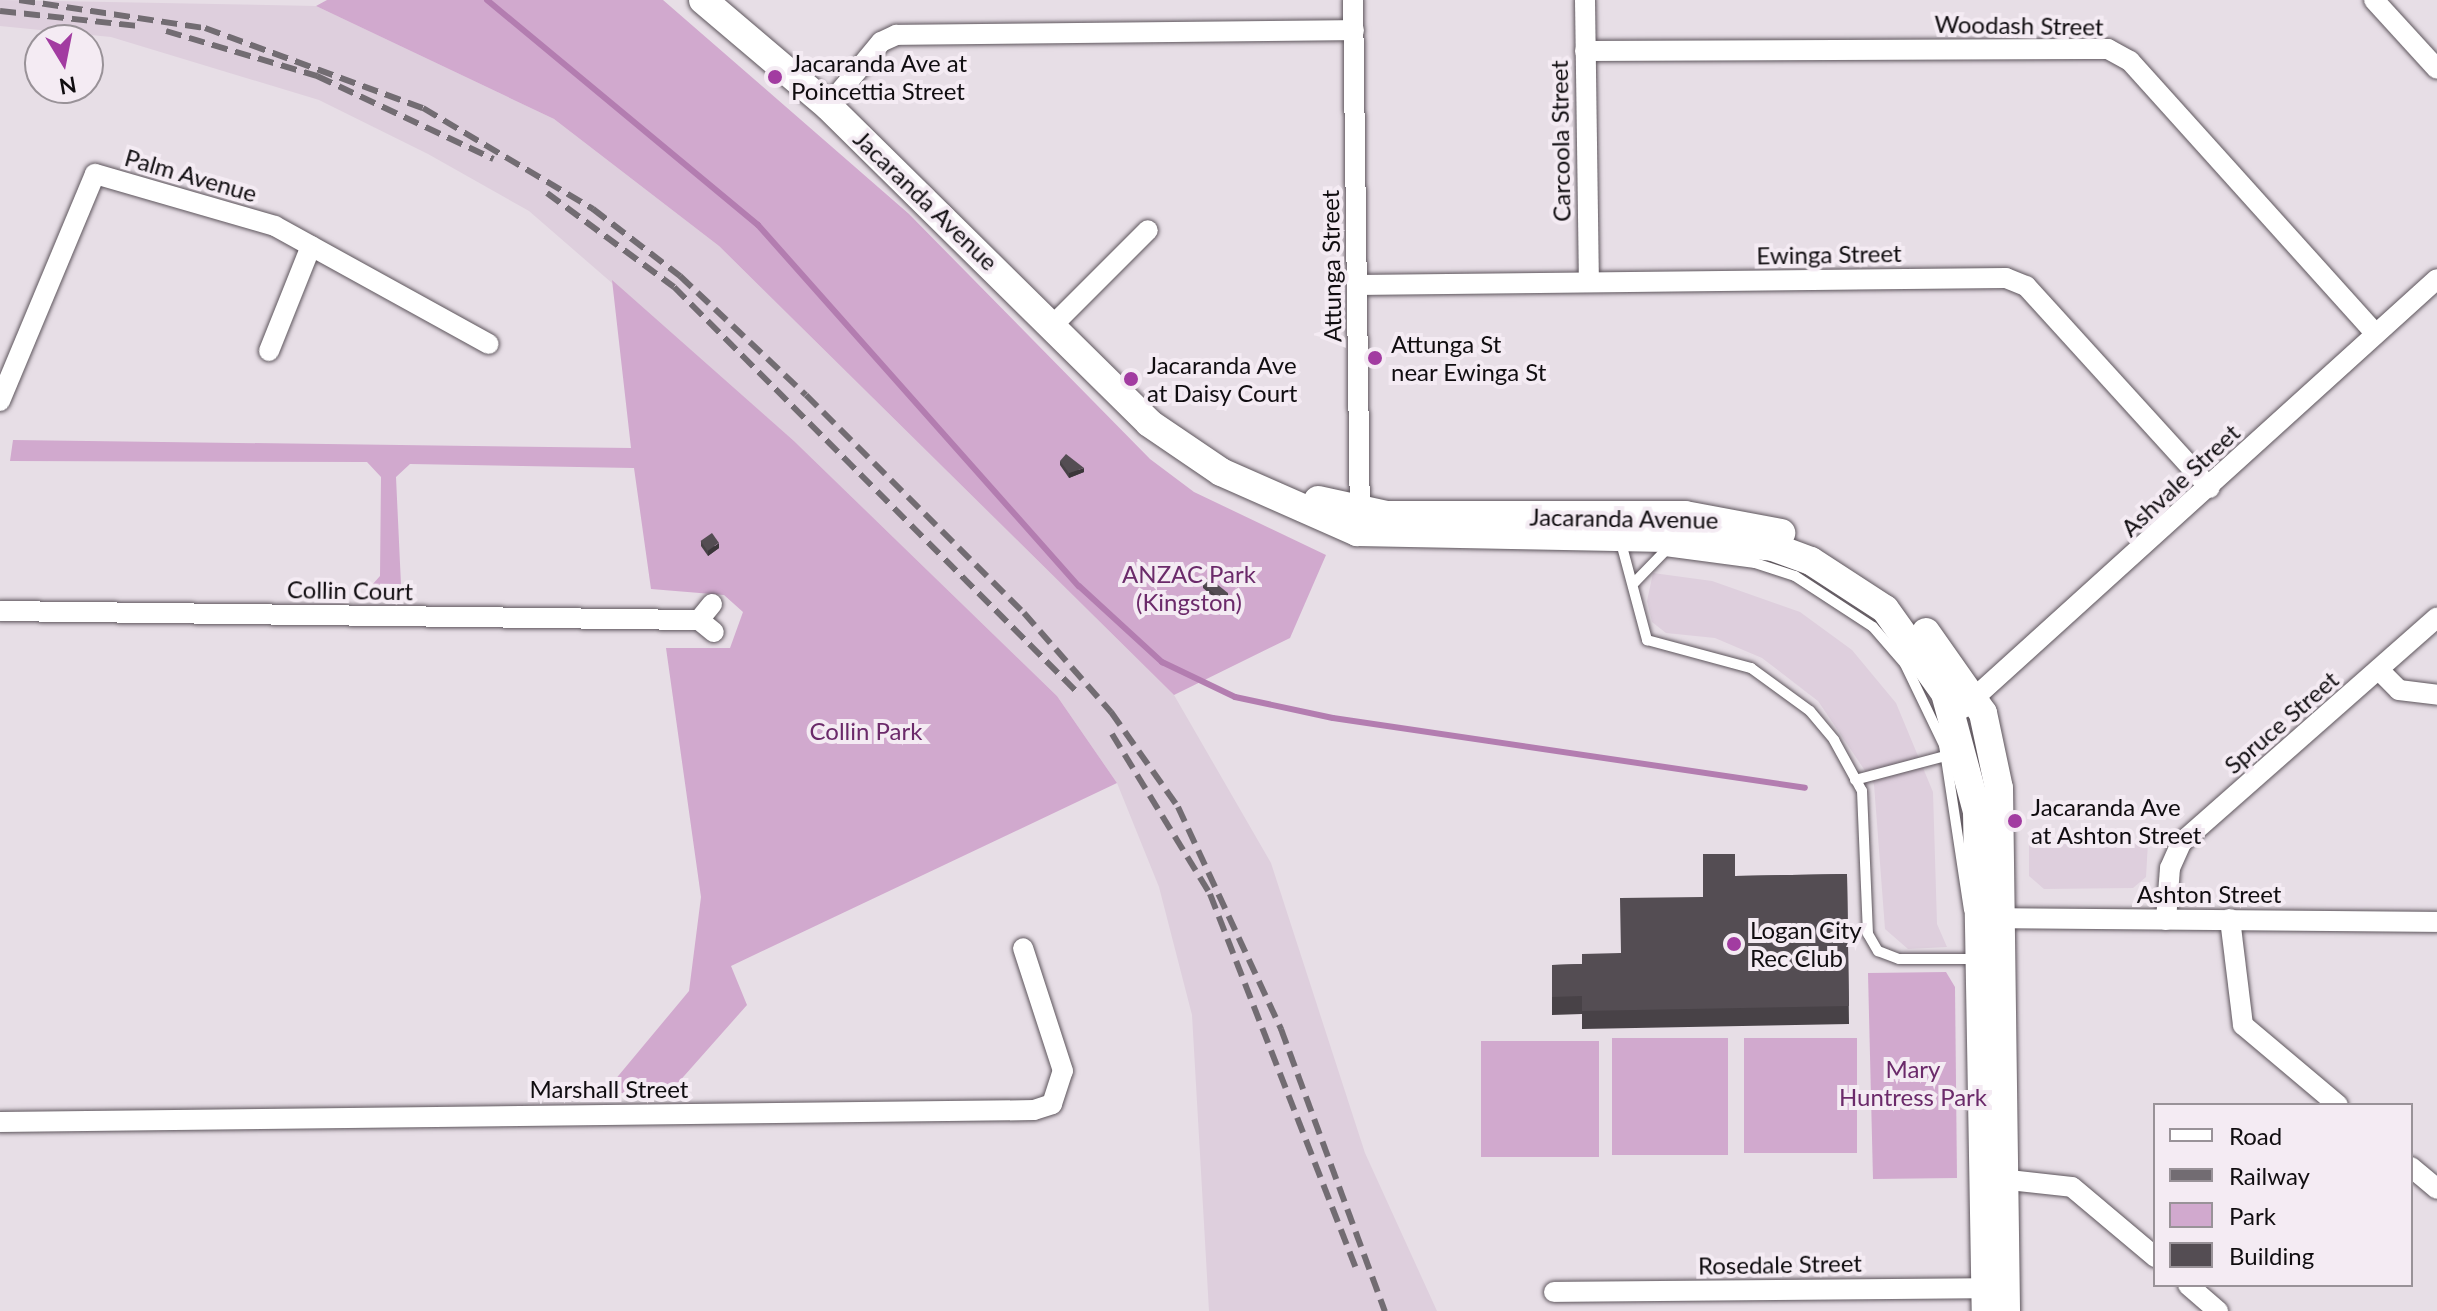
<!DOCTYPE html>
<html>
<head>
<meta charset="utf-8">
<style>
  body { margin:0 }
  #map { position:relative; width:2437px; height:1311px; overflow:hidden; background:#e7dee6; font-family:Lato,sans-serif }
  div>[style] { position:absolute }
  .built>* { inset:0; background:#decfdd }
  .green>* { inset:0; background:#d1a9ce; transform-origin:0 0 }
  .stream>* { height:6px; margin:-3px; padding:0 3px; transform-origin:3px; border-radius:3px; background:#b37db0 }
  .roads { filter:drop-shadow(0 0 2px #5d555c) drop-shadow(0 0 2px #5d555c) }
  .lane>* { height:10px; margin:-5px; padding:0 5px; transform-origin:5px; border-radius:5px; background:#fff }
  .street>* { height:20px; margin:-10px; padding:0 10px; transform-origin:10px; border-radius:10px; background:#fff }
  .secondary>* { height:28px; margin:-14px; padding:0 14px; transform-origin:14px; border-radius:14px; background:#fff }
  .rail>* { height:6px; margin-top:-3px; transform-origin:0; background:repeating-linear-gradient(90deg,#726c72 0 16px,transparent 0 24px) }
  .wall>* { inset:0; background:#484247 }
  .shaded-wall>* { inset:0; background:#3b363a }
  .building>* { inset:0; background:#544d53; transform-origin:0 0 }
  .dots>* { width:22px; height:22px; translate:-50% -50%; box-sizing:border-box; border:4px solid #f4ebf3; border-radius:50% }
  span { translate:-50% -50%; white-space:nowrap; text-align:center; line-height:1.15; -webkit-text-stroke:8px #f4ebf3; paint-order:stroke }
  .street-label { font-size:24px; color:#100d10 }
  .poi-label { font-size:24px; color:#100d10 }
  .left { translate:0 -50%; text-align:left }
  .park-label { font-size:24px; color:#6b2a6a }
  .legend { position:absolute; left:2153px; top:1103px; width:260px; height:184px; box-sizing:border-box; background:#f4ebf3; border:2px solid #999298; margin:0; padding:10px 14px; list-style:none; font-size:24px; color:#100d10 }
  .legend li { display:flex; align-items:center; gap:16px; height:40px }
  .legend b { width:40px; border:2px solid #999298 }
  .north { position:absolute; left:24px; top:24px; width:80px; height:80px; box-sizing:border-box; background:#f4ebf3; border:2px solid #999298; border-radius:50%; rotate:170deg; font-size:22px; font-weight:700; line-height:32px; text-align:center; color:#100d10 }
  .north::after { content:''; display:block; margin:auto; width:28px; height:36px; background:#a23ca1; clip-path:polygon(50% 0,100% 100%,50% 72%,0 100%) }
</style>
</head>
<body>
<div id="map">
  <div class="built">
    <div style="clip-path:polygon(0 0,316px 6px,554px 119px,719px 246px,1174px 695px,1271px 863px,1365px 1153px,1437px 1311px,1209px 1311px,1192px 1015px,1159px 887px,1117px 783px,1057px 696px,794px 441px,529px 211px,428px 154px,319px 100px,111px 37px,0 26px)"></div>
    <div style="clip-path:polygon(1653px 573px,1712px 581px,1800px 612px,1852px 650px,1896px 703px,1933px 792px,1937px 924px,1947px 947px,1908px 949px,1885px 929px,1874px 784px,1818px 701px,1762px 658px,1715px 638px,1666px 633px,1652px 622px,1647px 601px)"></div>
    <div style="clip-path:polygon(2148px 842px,2146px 877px,2133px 888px,2044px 889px,2029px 876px,2029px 843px)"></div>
  </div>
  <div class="green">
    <div style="clip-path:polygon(327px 0,663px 0,909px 214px,1150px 459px,1194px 492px,1326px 555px,1290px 638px,1174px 695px,719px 246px,554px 119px,316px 6px)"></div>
    <div style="clip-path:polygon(612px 280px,794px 441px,1057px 696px,1117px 783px,731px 966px,747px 1005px,669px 1093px,604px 1093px,689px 991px,701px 897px,666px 648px,730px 648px,743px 612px,724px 595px,651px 589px,634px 468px,410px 464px,396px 477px,401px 585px,372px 585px,380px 576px,381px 477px,367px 462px,10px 461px,13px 440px,631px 448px)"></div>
    <div style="clip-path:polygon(1946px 972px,1955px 987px,1957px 1178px,1873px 1179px,1868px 973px)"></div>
    <div style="left:1728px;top:1038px;width:117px;height:116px;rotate:90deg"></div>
    <div style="left:1857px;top:1038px;width:115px;height:113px;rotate:90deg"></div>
    <div style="left:1599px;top:1041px;width:116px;height:118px;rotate:90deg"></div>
  </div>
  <div class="stream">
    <div style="left:487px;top:0;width:352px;rotate:39.7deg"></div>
    <div style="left:758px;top:225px;width:483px;rotate:48.4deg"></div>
    <div style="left:1079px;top:586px;width:113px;rotate:42.5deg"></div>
    <div style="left:1162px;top:662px;width:81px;rotate:25.6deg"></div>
    <div style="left:1235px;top:697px;width:100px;rotate:12.1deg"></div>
    <div style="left:1333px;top:718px;width:477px;rotate:8.4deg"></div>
  </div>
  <div class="roads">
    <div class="lane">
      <div style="left:1620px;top:539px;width:105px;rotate:75deg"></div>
      <div style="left:1647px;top:640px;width:108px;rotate:15.1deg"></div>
      <div style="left:1751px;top:668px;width:73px;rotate:36.1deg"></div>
      <div style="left:1810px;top:711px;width:38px;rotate:50deg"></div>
      <div style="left:1834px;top:740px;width:58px;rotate:61.2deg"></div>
      <div style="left:1862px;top:791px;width:143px;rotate:87.6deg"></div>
      <div style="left:1868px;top:934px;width:20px;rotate:60deg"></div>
      <div style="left:1878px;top:951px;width:22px;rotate:21deg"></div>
      <div style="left:1899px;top:959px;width:79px"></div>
      <div style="left:1634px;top:583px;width:45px;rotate:-45.9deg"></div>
      <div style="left:1665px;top:551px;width:91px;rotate:7.6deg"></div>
      <div style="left:1755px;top:563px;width:42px;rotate:18deg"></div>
      <div style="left:1795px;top:576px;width:93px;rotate:33.2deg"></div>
      <div style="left:1873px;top:627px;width:49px;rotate:49.1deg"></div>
      <div style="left:1905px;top:664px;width:90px;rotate:64.3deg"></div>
      <div style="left:1944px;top:745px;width:167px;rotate:81.4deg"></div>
      <div style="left:1855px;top:780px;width:93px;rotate:-14.9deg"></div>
    </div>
    <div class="street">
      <div style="left:1353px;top:0;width:520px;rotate:89.23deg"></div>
      <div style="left:1585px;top:0;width:282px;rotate:89.2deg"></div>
      <div style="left:2374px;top:0;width:93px;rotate:47.6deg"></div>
      <div style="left:1585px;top:51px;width:523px;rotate:-0.22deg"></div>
      <div style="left:2108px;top:49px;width:25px;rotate:29deg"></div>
      <div style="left:2130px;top:61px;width:367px;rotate:48deg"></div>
      <div style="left:828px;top:106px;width:83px;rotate:-50.4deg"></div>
      <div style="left:881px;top:42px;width:17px;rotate:-25deg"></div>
      <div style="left:896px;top:35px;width:458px;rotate:-0.6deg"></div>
      <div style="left:1357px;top:285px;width:649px;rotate:-0.62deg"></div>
      <div style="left:2006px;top:278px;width:22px;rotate:22deg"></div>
      <div style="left:2026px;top:286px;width:273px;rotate:47.7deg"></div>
      <div style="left:1053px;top:325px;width:134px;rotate:-45deg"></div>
      <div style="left:269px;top:351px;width:113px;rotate:-68.2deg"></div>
      <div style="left:0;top:401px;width:246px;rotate:-67.3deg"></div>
      <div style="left:95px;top:174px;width:187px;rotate:16.1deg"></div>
      <div style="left:275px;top:226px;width:244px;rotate:28.9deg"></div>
      <div style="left:712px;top:604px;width:21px;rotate:129deg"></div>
      <div style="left:699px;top:620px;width:19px;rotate:39deg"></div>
      <div style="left:0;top:611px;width:699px;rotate:0.74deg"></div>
      <div style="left:2380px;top:671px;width:27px;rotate:45deg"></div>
      <div style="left:2399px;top:690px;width:38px;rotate:7deg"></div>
      <div style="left:1963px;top:708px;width:639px;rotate:-42.15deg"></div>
      <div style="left:1989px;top:918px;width:448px;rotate:0.5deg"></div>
      <div style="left:2230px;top:919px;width:107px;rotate:83deg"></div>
      <div style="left:2243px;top:1025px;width:124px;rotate:40.1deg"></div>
      <div style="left:2166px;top:920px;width:52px;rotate:-85.6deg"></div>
      <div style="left:2170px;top:868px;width:27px;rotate:-66deg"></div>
      <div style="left:2181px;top:843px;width:341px;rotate:-41.4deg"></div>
      <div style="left:0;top:1122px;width:1034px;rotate:-0.66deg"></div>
      <div style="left:1034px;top:1110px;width:19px;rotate:-18deg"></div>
      <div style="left:1052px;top:1104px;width:35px;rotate:-72deg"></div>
      <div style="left:1063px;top:1071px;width:129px;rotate:-108deg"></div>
      <div style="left:2411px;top:1167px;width:34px;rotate:40deg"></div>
      <div style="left:1991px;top:1178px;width:81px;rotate:6.3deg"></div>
      <div style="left:2072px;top:1187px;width:109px;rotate:40.1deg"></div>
      <div style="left:2188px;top:1285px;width:40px;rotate:41deg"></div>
      <div style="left:1554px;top:1292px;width:444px;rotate:-0.5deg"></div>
    </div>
    <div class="secondary">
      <div style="left:703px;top:0;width:164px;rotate:40.3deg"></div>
      <div style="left:828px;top:106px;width:451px;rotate:44.6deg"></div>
      <div style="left:1149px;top:423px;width:87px;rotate:34.2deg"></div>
      <div style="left:1221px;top:472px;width:149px;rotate:23.8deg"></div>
      <div style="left:1357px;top:532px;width:323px;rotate:1.1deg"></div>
      <div style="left:1680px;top:538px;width:93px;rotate:5.5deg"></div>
      <div style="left:1773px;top:547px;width:40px;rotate:20.2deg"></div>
      <div style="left:1811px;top:561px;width:88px;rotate:33deg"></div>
      <div style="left:1885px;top:609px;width:103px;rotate:54.5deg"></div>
      <div style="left:1945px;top:693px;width:123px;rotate:74.9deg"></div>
      <div style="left:1977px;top:812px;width:499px;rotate:89deg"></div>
      <div style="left:1318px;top:500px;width:70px;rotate:12.4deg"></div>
      <div style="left:1386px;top:515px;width:299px"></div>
      <div style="left:1685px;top:515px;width:98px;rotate:10.6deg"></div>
      <div style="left:1926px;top:632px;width:99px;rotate:54.9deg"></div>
      <div style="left:1983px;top:713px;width:77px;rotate:78deg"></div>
      <div style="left:1999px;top:788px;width:523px;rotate:89.23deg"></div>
    </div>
  </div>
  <div class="rail">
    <div style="left:19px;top:0;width:188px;rotate:8.6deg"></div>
    <div style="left:205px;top:28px;width:232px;rotate:20.2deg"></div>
    <div style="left:423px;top:108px;width:198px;rotate:30.7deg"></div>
    <div style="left:593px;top:209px;width:110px;rotate:37.6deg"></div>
    <div style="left:680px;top:276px;width:173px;rotate:43.4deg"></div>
    <div style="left:806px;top:395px;width:308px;rotate:45deg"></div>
    <div style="left:1024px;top:613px;width:132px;rotate:48.7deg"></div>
    <div style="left:1111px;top:712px;width:116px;rotate:54.8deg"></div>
    <div style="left:1178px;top:807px;width:245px;rotate:65.1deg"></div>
    <div style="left:1281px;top:1029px;width:301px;rotate:69.8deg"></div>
    <div style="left:0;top:11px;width:140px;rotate:6.2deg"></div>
    <div style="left:166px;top:31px;width:158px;rotate:16.6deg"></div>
    <div style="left:317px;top:76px;width:195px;rotate:25.2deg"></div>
    <div style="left:547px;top:193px;width:158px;rotate:36.5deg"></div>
    <div style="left:674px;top:287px;width:570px;rotate:45.14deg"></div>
    <div style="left:1112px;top:734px;width:188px;rotate:58.5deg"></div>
    <div style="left:1210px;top:894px;width:408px;rotate:68.7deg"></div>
  </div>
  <div class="wall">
    <div style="clip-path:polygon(1060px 461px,1084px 472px,1069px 478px,1060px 465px)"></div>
    <div style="clip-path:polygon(701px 541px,719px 548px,708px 556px,701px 546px)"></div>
    <div style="clip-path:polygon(1203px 584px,1228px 597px,1222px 604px,1203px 588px)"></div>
    <div style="clip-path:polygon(1847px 874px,1849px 1024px,1582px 1029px,1582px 1014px,1552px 1015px,1552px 965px,1582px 964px,1621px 953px,1735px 876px)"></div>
  </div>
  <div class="shaded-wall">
    <div style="clip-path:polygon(1084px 468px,1084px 472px,1069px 478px,1069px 473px)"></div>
    <div style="clip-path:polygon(719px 543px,719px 548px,708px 556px,708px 551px)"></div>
    <div style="clip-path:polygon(1228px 593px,1228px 597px,1222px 604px,1222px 600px)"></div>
  </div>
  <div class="building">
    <div style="clip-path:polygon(1066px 454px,1084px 468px,1069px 473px,1060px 461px)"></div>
    <div style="left:712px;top:533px;width:12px;height:14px;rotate:55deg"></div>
    <div style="left:1208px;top:577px;width:26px;height:9px;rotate:39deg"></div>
    <div style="clip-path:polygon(1703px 854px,1735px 854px,1735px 876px,1847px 874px,1849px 1006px,1582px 1011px,1582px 996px,1552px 997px,1552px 965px,1582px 964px,1582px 954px,1621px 953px,1620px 898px,1703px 897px)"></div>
  </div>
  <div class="dots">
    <div style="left:775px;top:77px;background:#a23ca1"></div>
    <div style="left:1375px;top:358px;background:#a23ca1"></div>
    <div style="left:1131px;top:379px;background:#a23ca1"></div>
    <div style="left:2015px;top:821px;background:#a23ca1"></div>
    <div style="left:1734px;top:944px;background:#a23ca1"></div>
  </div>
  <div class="street-label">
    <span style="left:2019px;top:25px;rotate:1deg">Woodash Street</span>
    <span style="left:1560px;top:141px;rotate:-91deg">Carcoola Street</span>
    <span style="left:191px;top:175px;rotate:16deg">Palm Avenue</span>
    <span style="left:926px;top:200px;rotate:44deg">Jacaranda Avenue</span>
    <span style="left:1829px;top:254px;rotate:-1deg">Ewinga Street</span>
    <span style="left:1331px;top:266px;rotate:-91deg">Attunga Street</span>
    <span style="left:2180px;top:480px;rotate:-43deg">Ashvale Street</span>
    <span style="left:1624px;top:518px;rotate:1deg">Jacaranda Avenue</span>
    <span style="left:350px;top:590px;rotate:1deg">Collin Court</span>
    <span style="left:2281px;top:722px;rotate:-41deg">Spruce Street</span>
    <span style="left:2209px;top:894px">Ashton Street</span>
    <span style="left:609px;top:1089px">Marshall Street</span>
    <span style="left:1780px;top:1264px;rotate:-1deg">Rosedale Street</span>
  </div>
  <div class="poi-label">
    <span class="left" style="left:791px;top:77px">Jacaranda Ave at<br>Poincettia Street</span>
    <span class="left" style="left:1391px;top:358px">Attunga St<br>near Ewinga St</span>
    <span class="left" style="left:1147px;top:379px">Jacaranda Ave<br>at Daisy Court</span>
    <span class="left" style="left:2031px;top:821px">Jacaranda Ave<br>at Ashton Street</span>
    <span class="left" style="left:1750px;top:944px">Logan City<br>Rec Club</span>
  </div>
  <div class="park-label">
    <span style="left:1189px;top:588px">ANZAC Park<br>(Kingston)</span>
    <span style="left:866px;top:731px">Collin Park</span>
    <span style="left:1913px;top:1083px">Mary<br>Huntress Park</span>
  </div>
  <ul class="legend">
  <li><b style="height:10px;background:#fff"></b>Road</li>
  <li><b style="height:10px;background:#726c72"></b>Railway</li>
  <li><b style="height:22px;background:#d1a9ce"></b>Park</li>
  <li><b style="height:22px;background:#544d53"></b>Building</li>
  </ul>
  <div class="north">N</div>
</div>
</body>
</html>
